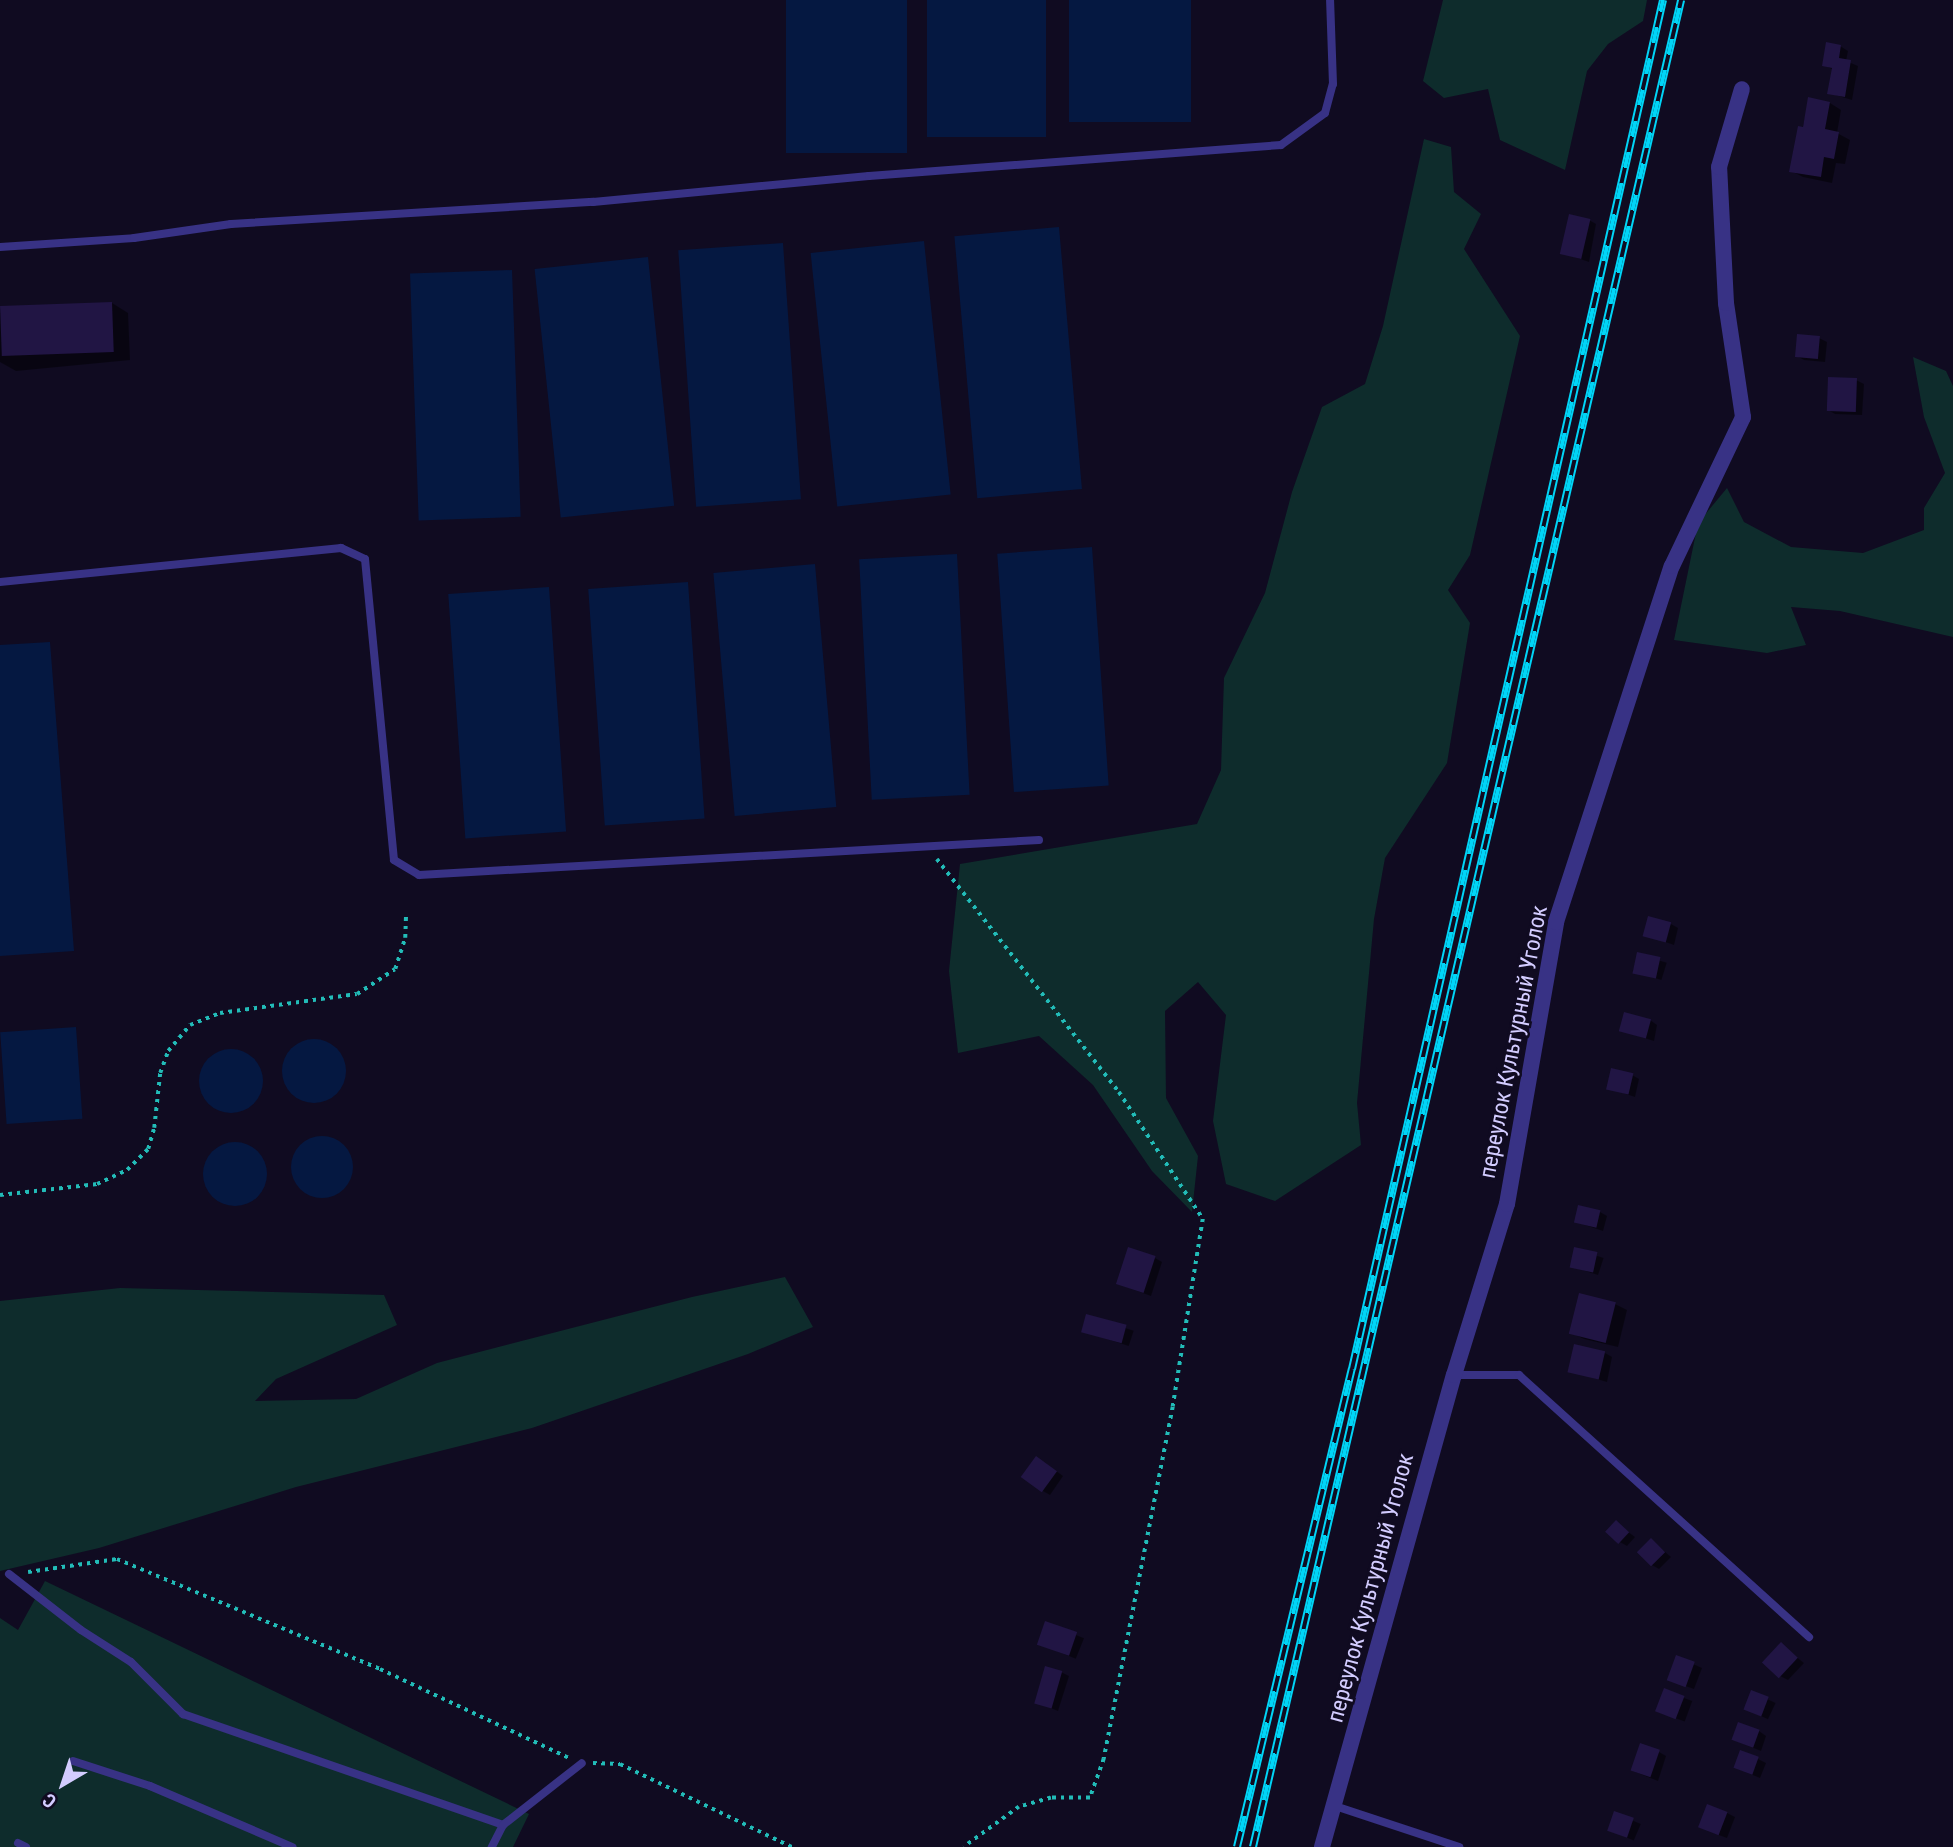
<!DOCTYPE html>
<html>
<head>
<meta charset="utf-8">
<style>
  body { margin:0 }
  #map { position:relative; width:1953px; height:1847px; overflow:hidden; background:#100b21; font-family:"Roboto Condensed",sans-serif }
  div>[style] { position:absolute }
  .green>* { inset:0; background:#0e2c2c }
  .water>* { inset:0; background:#051841; transform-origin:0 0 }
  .round { border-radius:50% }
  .shadow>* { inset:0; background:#0007; transform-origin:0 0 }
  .building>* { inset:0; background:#211544; transform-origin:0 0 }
  .path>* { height:3.5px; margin-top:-1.75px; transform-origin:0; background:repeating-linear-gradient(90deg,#22bcb8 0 3.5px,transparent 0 8.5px) }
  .lane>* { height:8px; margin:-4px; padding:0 4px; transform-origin:4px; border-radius:4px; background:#383285 }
  .street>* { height:16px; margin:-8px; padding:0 8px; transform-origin:8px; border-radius:8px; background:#383285 }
  .rail>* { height:8px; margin-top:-4px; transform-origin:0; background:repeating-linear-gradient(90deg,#100b21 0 16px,#00d5f7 0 32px); box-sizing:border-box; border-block:2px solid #00d5f7 }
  span { translate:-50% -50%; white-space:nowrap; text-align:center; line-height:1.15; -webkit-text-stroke:5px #100b21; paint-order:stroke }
  .street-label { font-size:23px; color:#d3ccff }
  .north { position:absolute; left:28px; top:1749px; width:70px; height:70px; -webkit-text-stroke:5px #100b21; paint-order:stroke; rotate:219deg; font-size:19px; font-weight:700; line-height:28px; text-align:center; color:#d3ccff }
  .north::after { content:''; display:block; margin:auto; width:24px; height:32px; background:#d3ccff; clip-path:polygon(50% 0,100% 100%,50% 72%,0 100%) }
</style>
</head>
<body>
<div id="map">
  <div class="green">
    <div style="clip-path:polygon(1443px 0,1647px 0,1643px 21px,1608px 44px,1587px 71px,1565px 170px,1500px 140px,1488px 89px,1444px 98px,1423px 81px)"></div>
    <div style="clip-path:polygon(1424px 139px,1451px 147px,1454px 192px,1481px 214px,1464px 249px,1520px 336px,1470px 555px,1448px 590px,1470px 623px,1447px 763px,1385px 858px,1374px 919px,1357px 1103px,1361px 1145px,1275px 1201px,1226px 1184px,1213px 1121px,1226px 1015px,1198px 982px,1165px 1011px,1166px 1098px,1198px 1156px,1192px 1212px,1152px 1171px,1093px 1085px,1039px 1036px,958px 1053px,949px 971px,960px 864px,1197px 824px,1221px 770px,1224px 678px,1265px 593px,1292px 492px,1322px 407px,1365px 384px,1383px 326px)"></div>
    <div style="clip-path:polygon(1913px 357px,1946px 371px,1953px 386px,1953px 637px,1840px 611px,1791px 607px,1806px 645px,1767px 653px,1674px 640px,1698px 523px,1727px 488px,1744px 522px,1791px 547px,1863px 553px,1924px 530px,1924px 508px,1945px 473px,1924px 417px)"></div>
    <div style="clip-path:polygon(785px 1277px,813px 1327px,748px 1354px,532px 1428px,296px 1487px,99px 1548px,0 1571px,0 1301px,120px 1288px,384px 1295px,397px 1325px,276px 1379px,255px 1401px,356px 1399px,437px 1363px,692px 1297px)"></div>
    <div style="clip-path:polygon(45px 1581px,529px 1814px,513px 1847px,0 1847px,0 1618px,18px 1630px)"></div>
  </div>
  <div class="water">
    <div style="left:786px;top:0;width:121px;height:153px"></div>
    <div style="left:927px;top:0;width:119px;height:137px"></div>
    <div style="left:1069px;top:0;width:122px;height:122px"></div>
    <div style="left:1059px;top:227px;width:263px;height:105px;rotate:85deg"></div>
    <div style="left:924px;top:241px;width:255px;height:114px;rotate:84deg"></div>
    <div style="left:783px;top:243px;width:257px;height:105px;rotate:86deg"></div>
    <div style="left:648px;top:257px;width:250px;height:114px;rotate:84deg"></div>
    <div style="left:512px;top:270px;width:247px;height:102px;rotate:88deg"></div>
    <div style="left:1092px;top:547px;width:239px;height:95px;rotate:86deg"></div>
    <div style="left:957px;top:554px;width:241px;height:98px;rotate:87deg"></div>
    <div style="left:815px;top:564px;width:244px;height:102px;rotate:85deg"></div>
    <div style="left:688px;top:582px;width:237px;height:100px;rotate:86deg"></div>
    <div style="left:549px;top:587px;width:245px;height:101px;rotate:86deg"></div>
    <div style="clip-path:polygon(50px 642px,74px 951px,0 956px,0 645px)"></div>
    <div style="left:76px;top:1027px;width:92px;height:76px;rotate:86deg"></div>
    <div class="round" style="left:282px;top:1039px;width:64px;height:64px"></div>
    <div class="round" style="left:199px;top:1049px;width:64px;height:64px"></div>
    <div class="round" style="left:291px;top:1136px;width:62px;height:62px"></div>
    <div class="round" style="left:203px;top:1142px;width:64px;height:64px"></div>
  </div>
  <div class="shadow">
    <div style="clip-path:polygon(1840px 46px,1848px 51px,1846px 61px,1858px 66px,1852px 100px,1829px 93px,1834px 70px,1824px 65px)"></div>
    <div style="clip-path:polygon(1810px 99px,1830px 103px,1841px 110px,1837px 133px,1850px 140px,1845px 164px,1836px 163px,1832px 183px,1803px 177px,1791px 171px)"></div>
    <div style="clip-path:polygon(1589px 220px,1596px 224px,1589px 262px,1563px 253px)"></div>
    <div style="clip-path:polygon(112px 303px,128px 313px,130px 360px,16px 371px,0 362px,0 309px)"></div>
    <div style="clip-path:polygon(1819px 338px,1827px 342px,1825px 362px,1804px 360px,1797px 356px)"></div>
    <div style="clip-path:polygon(1856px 380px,1864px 384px,1862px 415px,1835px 414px,1828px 410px)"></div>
    <div style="clip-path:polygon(1671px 924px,1678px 928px,1674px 945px,1645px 935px)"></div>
    <div style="left:1638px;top:954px;width:30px;height:18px;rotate:17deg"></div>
    <div style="clip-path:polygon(1650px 1020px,1657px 1025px,1654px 1041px,1622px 1031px)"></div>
    <div style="clip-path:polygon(1632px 1075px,1639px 1079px,1635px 1097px,1608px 1088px)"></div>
    <div style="clip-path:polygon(1600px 1212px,1607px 1216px,1603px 1231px,1576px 1222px)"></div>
    <div style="left:1576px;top:1249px;width:29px;height:18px;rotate:18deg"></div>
    <div style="clip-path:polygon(1155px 1258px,1162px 1262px,1151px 1296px,1118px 1284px)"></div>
    <div style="clip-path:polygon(1615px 1304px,1627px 1310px,1618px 1347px,1584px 1339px,1572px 1333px)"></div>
    <div style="left:1088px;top:1316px;width:48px;height:16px;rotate:18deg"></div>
    <div style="clip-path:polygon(1605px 1353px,1612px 1357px,1607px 1382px,1570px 1371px)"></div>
    <div style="clip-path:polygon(1044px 1462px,1063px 1476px,1050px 1495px,1043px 1491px)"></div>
    <div style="clip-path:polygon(1616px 1523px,1635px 1537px,1627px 1546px,1620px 1542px)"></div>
    <div style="clip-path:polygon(1651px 1540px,1671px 1557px,1659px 1569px,1652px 1565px)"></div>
    <div style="left:1046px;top:1623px;width:41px;height:22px;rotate:22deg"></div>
    <div style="clip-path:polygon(1781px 1645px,1804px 1663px,1788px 1680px,1780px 1676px)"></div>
    <div style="clip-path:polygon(1677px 1657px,1702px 1668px,1694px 1689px,1677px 1683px)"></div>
    <div style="clip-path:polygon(1061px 1672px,1069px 1676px,1058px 1711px,1036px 1702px)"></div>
    <div style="left:1665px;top:1691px;width:29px;height:22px;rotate:20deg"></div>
    <div style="left:1752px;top:1692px;width:26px;height:18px;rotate:25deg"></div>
    <div style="clip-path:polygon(1759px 1731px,1766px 1736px,1761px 1751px,1734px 1740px)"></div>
    <div style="clip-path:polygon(1659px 1752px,1666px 1756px,1658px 1781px,1633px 1771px)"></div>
    <div style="clip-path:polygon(1758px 1759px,1766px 1763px,1760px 1778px,1736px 1768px)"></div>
    <div style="left:1615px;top:1813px;width:28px;height:18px;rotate:23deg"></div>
    <div style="clip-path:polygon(1727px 1813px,1735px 1817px,1727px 1838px,1708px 1831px)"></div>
  </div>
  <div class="building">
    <div style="clip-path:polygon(1826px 42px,1841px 45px,1839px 58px,1851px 60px,1845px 97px,1827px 94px,1832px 68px,1822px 66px)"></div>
    <div style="clip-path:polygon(1808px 97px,1830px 102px,1825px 129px,1839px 132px,1834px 159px,1824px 157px,1821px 177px,1789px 172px,1798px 126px,1803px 127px)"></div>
    <div style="left:1569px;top:214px;width:22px;height:41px;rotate:13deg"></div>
    <div style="left:112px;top:302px;width:50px;height:112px;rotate:88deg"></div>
    <div style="left:1797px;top:334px;width:23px;height:23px;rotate:5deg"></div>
    <div style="left:1828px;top:377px;width:29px;height:34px;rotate:2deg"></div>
    <div style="left:1648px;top:916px;width:24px;height:21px;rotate:15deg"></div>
    <div style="left:1637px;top:952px;width:24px;height:22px;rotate:12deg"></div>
    <div style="left:1624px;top:1012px;width:28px;height:20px;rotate:15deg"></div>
    <div style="left:1611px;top:1068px;width:23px;height:22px;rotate:13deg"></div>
    <div style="left:1578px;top:1205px;width:23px;height:18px;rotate:13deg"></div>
    <div style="left:1128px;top:1247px;width:29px;height:39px;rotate:18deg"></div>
    <div style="left:1574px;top:1247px;width:24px;height:21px;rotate:12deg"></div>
    <div style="left:1579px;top:1293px;width:38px;height:42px;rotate:14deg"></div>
    <div style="left:1086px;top:1314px;width:42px;height:19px;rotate:15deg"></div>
    <div style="left:1574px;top:1344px;width:32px;height:29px;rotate:13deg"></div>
    <div style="left:1036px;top:1456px;width:26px;height:26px;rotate:36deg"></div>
    <div style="left:1616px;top:1520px;width:18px;height:16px;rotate:43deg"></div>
    <div style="left:1651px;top:1538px;width:20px;height:20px;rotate:45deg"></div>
    <div style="left:1045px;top:1621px;width:34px;height:25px;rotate:19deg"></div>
    <div style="left:1781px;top:1642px;width:23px;height:28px;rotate:43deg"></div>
    <div style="left:1676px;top:1655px;width:20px;height:27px;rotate:20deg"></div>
    <div style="left:1045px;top:1666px;width:18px;height:39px;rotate:16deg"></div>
    <div style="left:1664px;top:1688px;width:22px;height:25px;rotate:21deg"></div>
    <div style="left:1751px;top:1690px;width:19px;height:21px;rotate:21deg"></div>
    <div style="left:1738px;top:1722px;width:23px;height:19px;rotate:20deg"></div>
    <div style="left:1640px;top:1743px;width:21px;height:29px;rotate:19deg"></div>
    <div style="left:1740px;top:1750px;width:20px;height:19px;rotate:20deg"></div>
    <div style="left:1707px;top:1804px;width:22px;height:25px;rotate:21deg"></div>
    <div style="left:1614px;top:1811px;width:21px;height:21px;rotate:19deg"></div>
  </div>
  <div class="path">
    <div style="left:937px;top:859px;width:296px;rotate:52deg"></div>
    <div style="left:1119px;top:1092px;width:152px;rotate:56.5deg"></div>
    <div style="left:1203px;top:1219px;width:190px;rotate:99.1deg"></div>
    <div style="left:1173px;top:1407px;width:359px;rotate:101.1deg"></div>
    <div style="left:1104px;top:1759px;width:41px;rotate:109.7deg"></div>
    <div style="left:1090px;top:1798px;width:39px;rotate:180deg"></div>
    <div style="left:1051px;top:1798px;width:33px;rotate:164deg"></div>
    <div style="left:1019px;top:1807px;width:68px;rotate:144deg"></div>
    <div style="left:0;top:1195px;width:98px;rotate:-6.5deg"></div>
    <div style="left:97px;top:1184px;width:33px;rotate:-25deg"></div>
    <div style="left:127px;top:1170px;width:30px;rotate:-45deg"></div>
    <div style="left:148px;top:1149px;width:22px;rotate:-74deg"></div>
    <div style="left:154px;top:1128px;width:55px;rotate:-83.8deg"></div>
    <div style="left:160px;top:1073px;width:23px;rotate:-70deg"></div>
    <div style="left:168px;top:1051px;width:34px;rotate:-50deg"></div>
    <div style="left:190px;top:1025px;width:32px;rotate:-22deg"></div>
    <div style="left:220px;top:1013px;width:138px;rotate:-7.9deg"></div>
    <div style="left:357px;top:994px;width:45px;rotate:-33.3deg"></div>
    <div style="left:395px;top:969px;width:33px;rotate:-72deg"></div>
    <div style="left:405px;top:938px;width:24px;rotate:-88deg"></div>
    <div style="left:28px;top:1572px;width:90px;rotate:-8.3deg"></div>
    <div style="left:117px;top:1559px;width:285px;rotate:22.7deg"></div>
    <div style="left:380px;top:1669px;width:209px;rotate:25.2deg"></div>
    <div style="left:593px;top:1763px;width:27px;rotate:2deg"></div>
    <div style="left:620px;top:1764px;width:191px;rotate:25.8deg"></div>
  </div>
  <div class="lane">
    <div style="left:0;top:247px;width:134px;rotate:-3.8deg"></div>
    <div style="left:134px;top:238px;width:98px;rotate:-8.2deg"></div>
    <div style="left:231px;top:224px;width:363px;rotate:-3.5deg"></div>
    <div style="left:593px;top:202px;width:277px;rotate:-5.4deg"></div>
    <div style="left:869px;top:176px;width:413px;rotate:-4.3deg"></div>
    <div style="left:1281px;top:145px;width:54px;rotate:-36deg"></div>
    <div style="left:1325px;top:113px;width:30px;rotate:-75deg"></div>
    <div style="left:1333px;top:84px;width:84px;rotate:-92deg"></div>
    <div style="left:0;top:582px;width:343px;rotate:-5.7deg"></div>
    <div style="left:341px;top:548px;width:26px;rotate:25deg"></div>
    <div style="left:365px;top:559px;width:302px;rotate:84.5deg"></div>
    <div style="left:394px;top:860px;width:29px;rotate:31deg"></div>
    <div style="left:419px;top:875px;width:621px;rotate:-3.23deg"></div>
    <div style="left:1454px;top:1375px;width:65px"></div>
    <div style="left:1519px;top:1375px;width:391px;rotate:42.1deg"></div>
    <div style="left:9px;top:1574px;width:91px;rotate:37.9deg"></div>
    <div style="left:81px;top:1630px;width:59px;rotate:32.6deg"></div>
    <div style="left:131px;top:1662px;width:74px;rotate:45deg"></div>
    <div style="left:183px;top:1714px;width:339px;rotate:19.1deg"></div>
    <div style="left:503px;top:1825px;width:25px;rotate:117deg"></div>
    <div style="left:73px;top:1761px;width:81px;rotate:18deg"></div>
    <div style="left:150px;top:1786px;width:155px;rotate:23.2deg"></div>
    <div style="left:1335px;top:1806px;width:131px;rotate:18.3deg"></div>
    <div style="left:503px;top:1825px;width:100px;rotate:-38.1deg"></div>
    <div style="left:18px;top:1843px;width:9px;rotate:27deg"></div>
  </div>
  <div class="street">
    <div style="left:1322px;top:1847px;width:490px;rotate:-74.4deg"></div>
    <div style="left:1454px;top:1375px;width:179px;rotate:-72.8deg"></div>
    <div style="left:1507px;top:1204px;width:286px;rotate:-80.1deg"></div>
    <div style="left:1556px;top:922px;width:374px;rotate:-72deg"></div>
    <div style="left:1672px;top:566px;width:165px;rotate:-64.5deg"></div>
    <div style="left:1743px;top:417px;width:115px;rotate:-98.5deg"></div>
    <div style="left:1726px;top:303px;width:136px;rotate:-92.9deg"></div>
    <div style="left:1719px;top:167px;width:81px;rotate:-73.6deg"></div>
  </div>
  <div class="rail">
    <div style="left:1237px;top:1847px;width:492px;rotate:-76.5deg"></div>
    <div style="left:1352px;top:1369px;width:1404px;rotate:-77.2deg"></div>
    <div style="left:1253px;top:1847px;width:1896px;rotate:-76.95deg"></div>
  </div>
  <div class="street-label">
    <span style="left:1514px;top:1042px;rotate:-79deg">переулок Культурный Уголок</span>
    <span style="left:1371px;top:1588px;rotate:-75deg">переулок Культурный Уголок</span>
  </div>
  <div class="north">С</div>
</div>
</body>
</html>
